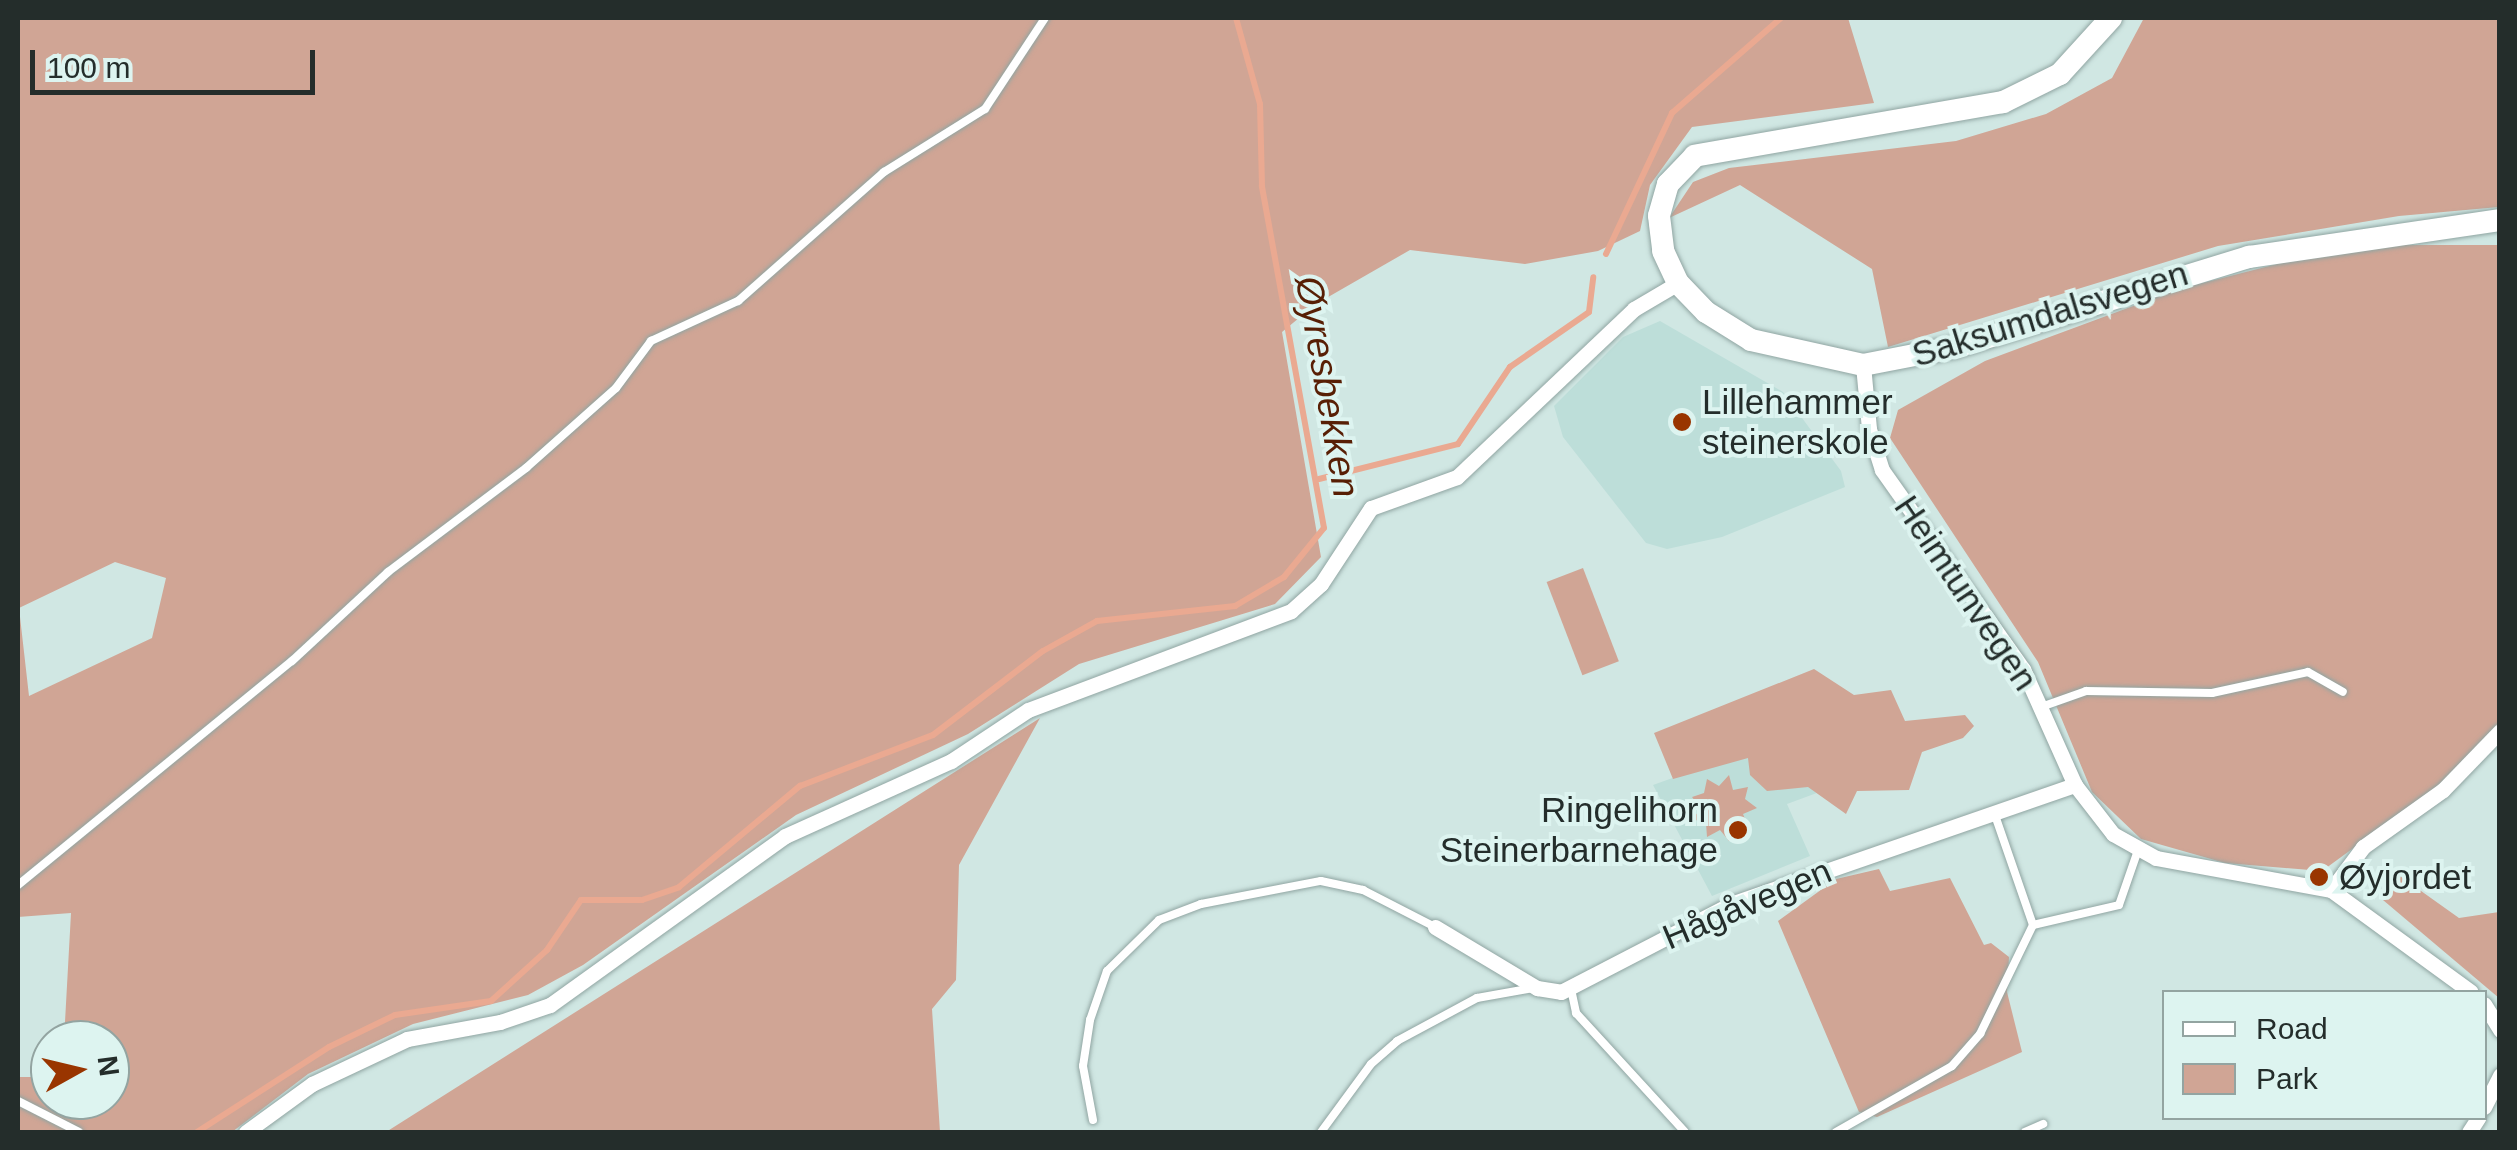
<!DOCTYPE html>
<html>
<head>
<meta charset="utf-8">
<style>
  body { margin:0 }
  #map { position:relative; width:2517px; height:1150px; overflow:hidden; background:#d0e7e3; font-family:Arial,sans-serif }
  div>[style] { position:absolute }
  .built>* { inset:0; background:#bdded9 }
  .green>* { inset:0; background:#d0a595; transform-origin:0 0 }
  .stream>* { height:6px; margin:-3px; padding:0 3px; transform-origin:3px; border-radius:3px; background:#eaa991 }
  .roads { filter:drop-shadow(0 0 2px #90a5a2) drop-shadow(0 0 2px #90a5a2) }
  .service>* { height:8px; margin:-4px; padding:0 4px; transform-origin:4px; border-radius:4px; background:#fff }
  .minor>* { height:15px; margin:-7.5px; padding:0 7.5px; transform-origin:7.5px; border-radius:7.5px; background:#fff }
  .secondary>* { height:22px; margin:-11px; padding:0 11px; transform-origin:11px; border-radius:11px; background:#fff }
  .dots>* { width:28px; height:28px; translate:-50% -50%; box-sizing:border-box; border:5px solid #ddf4f0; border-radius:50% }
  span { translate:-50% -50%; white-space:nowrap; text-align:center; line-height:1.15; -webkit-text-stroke:8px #ddf4f0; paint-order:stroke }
  .street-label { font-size:35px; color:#242d2b }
  .poi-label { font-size:35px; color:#242d2b }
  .left { translate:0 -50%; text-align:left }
  .right { translate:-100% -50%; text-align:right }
  .water-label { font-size:38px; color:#581f05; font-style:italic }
  .frame { position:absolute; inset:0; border:20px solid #242d2b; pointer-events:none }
  .legend { position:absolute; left:2162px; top:990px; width:325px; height:130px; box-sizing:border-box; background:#ddf4f0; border:2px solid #93a4a1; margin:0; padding:12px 18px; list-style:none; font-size:30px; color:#242d2b }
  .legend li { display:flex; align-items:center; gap:20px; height:50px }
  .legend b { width:50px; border:2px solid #93a4a1 }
  .north { position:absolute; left:30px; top:1020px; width:100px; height:100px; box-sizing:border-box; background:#ddf4f0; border:2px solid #93a4a1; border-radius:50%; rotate:82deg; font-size:28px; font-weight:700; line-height:40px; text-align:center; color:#242d2b }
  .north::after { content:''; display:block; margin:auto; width:35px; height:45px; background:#993500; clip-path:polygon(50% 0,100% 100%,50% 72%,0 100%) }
  .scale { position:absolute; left:30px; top:50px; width:285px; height:45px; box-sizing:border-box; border:5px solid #242d2b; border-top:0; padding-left:12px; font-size:30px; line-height:35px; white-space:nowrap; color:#242d2b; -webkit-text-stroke:8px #ddf4f0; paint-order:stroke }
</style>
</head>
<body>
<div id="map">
  <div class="built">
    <div style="clip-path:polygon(1660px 321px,1783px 392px,1841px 471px,1845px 487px,1722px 537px,1667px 549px,1646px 543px,1563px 437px,1554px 406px,1623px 337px)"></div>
    <div style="clip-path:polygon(1756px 748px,1833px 787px,1787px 804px,1810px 856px,1712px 896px,1653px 785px)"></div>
  </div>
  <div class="green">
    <div style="clip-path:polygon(evenodd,18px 18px,1848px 18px,1874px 103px,1692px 127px,1650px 185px,1640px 231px,1598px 251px,1525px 264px,1410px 250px,1316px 304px,1282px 332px,1321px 557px,1275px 604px,1079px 664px,968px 734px,796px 815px,583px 965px,528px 995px,413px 1024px,308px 1074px,232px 1132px,18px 1132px,18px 1077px,50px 1077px,50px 1100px,110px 1100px,110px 1040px,64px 1040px,71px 913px,18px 917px,18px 18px,115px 562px,166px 578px,152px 638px,29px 696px,19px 608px,115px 562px)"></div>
    <div style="clip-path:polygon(2144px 18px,2499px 18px,2499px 207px,2399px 216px,2218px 246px,1888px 347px,1872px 269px,1740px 185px,1669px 218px,1693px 182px,1729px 168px,1956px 141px,2046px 114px,2112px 78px)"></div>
    <div style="clip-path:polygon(2396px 245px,2499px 245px,2499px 723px,2437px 787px,2322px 871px,2225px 863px,2141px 839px,2092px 792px,2038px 662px,1890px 438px,1898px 410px,1985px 361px,2179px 289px,2301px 258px)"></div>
    <div style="left:1583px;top:568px;width:100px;height:39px;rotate:69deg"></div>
    <div style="clip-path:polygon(1814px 669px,1854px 695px,1891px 690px,1905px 721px,1965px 715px,1974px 726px,1963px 738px,1922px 752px,1909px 790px,1857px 791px,1846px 814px,1808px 787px,1767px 791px,1750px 775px,1748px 758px,1673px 779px,1654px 733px)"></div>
    <div style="clip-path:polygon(1040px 718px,959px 865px,956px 980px,932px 1009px,940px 1132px,386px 1132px)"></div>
    <div style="clip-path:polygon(1729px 775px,1733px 790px,1748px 787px,1745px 799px,1757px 808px,1743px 814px,1749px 829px,1735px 827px,1729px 841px,1720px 830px,1707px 837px,1706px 823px,1692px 819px,1701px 809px,1692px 797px,1704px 793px,1707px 779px,1719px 786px)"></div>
    <div style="clip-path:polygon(1879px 869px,1890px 891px,1950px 878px,1984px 945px,1991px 943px,2009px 957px,2007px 992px,2022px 1052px,1877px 1117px,1859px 1112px,1778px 921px,1836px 879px)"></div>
    <div style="clip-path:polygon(2400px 876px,2459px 918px,2499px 912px,2499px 998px,2383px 900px,2383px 882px)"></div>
  </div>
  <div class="stream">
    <div style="left:1606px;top:254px;width:156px;rotate:-64.9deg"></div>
    <div style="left:1672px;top:113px;width:145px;rotate:-41.1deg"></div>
    <div style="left:1319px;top:479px;width:143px;rotate:-14.1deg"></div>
    <div style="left:1458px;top:444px;width:93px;rotate:-56deg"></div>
    <div style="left:1510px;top:367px;width:96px;rotate:-34.8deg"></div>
    <div style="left:1589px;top:312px;width:35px;rotate:-83deg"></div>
    <div style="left:197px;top:1132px;width:157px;rotate:-32.8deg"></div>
    <div style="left:329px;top:1047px;width:73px;rotate:-25.9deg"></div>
    <div style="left:395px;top:1015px;width:97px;rotate:-8.3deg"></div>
    <div style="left:491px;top:1001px;width:76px;rotate:-42.3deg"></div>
    <div style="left:547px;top:950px;width:60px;rotate:-55.8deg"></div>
    <div style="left:581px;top:900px;width:61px"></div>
    <div style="left:642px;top:900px;width:39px;rotate:-19deg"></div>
    <div style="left:679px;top:887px;width:158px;rotate:-39.9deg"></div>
    <div style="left:800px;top:786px;width:142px;rotate:-21deg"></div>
    <div style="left:933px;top:735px;width:138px;rotate:-37.4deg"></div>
    <div style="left:1043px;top:651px;width:62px;rotate:-29.1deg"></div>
    <div style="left:1097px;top:621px;width:139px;rotate:-6.2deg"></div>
    <div style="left:1235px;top:606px;width:57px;rotate:-30.6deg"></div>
    <div style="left:1284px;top:577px;width:63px;rotate:-50.8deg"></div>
    <div style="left:1324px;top:528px;width:348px;rotate:-100.3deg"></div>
    <div style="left:1262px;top:186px;width:82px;rotate:-91.4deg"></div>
    <div style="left:1260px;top:104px;width:89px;rotate:-105.6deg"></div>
  </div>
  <div class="roads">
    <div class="service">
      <div style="left:2041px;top:707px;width:48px;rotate:-19.6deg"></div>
      <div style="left:2086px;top:691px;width:126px;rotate:0.9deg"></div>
      <div style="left:2212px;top:693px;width:98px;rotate:-12.3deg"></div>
      <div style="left:2308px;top:672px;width:40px;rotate:29.7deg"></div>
      <div style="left:18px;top:885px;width:354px;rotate:-39.3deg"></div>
      <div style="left:292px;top:661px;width:131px;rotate:-42.8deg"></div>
      <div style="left:388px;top:572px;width:173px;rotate:-37deg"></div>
      <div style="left:526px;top:468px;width:120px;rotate:-41.6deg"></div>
      <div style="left:616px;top:388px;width:59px;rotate:-53.3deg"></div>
      <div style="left:651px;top:341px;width:96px;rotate:-24.7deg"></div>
      <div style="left:738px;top:301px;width:195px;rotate:-41.5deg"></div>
      <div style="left:884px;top:172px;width:119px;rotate:-32deg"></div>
      <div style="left:985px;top:109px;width:109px;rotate:-56.6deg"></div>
      <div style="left:2033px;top:925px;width:88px;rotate:-13.1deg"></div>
      <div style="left:2119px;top:905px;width:58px;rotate:-70.9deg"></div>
      <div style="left:1571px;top:989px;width:25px;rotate:78deg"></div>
      <div style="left:1576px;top:1013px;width:161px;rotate:47.5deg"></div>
      <div style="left:18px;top:1101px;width:68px;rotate:26.9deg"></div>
      <div style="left:1093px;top:1120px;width:55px;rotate:-100.5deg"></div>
      <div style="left:1083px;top:1066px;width:47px;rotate:-81.3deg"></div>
      <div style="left:1090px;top:1020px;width:52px;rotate:-70.9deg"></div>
      <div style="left:1107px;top:971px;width:73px;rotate:-44.4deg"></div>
      <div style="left:1159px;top:920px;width:45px;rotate:-20.9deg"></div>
      <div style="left:1201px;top:904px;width:122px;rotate:-10.9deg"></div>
      <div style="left:1321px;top:881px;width:43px;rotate:12.1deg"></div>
      <div style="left:1363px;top:890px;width:81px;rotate:27.2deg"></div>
      <div style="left:1321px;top:1132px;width:84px;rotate:-53.7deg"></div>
      <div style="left:1371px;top:1064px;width:35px;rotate:-41deg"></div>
      <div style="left:1397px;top:1041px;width:91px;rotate:-28.3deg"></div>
      <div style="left:1477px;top:998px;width:57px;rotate:-10.1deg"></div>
      <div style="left:1836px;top:1132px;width:133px;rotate:-29.6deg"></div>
      <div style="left:1952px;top:1066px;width:43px;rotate:-48.8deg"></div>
      <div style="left:1980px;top:1034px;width:121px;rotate:-64.1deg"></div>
      <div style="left:2033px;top:925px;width:116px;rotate:-109.1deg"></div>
      <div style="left:2025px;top:1132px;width:20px;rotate:-24deg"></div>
    </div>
    <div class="minor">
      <div style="left:1863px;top:365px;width:64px;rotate:84.6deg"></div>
      <div style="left:1869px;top:429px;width:43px;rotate:72.4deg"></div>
      <div style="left:1882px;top:470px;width:244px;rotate:54.7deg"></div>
      <div style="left:2023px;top:669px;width:127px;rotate:65.9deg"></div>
      <div style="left:2075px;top:785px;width:62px;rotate:52.2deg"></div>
      <div style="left:2113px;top:834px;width:49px;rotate:29.2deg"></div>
      <div style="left:2156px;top:858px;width:178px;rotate:10.4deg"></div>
      <div style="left:2331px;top:890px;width:173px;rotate:36.1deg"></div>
      <div style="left:2331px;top:890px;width:54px;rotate:-53.3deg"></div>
      <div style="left:2363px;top:847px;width:98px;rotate:-35.5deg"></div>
      <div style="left:2443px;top:790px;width:82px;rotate:-46deg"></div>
      <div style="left:1435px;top:927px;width:119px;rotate:30.9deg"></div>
      <div style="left:1537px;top:988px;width:24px;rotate:9deg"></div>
      <div style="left:1561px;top:992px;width:191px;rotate:-27.4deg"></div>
      <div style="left:1731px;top:904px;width:364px;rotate:-19.1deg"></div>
      <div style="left:2484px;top:1004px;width:31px;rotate:58deg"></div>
      <div style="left:2484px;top:1107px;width:36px;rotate:-63deg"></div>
      <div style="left:246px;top:1132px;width:82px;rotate:-36deg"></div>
      <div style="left:312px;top:1084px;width:105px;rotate:-25.3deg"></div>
      <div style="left:407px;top:1039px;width:95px;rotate:-10.4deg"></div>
      <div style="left:500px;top:1022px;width:53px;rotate:-18.8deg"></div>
      <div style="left:550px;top:1005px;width:289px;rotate:-35.7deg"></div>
      <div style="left:785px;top:836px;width:182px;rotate:-24.3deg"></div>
      <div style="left:951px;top:761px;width:92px;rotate:-33.5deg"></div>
      <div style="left:1028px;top:710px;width:281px;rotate:-20.6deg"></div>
      <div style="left:1291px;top:611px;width:40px;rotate:-42deg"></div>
      <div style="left:1321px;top:584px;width:91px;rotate:-56.7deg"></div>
      <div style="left:1371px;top:508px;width:91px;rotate:-19.8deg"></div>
      <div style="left:1457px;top:477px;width:244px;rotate:-43.5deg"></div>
      <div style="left:1634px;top:309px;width:51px;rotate:-30.6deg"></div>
      <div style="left:2469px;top:1132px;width:17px;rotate:-57deg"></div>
    </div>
    <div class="secondary">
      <div style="left:2111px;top:18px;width:76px;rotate:132.3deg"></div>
      <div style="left:2060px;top:74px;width:64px;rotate:153.8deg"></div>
      <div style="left:2003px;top:102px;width:313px;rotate:170.1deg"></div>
      <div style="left:1695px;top:156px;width:39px;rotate:134deg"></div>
      <div style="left:1668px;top:184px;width:33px;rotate:106deg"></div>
      <div style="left:1659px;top:216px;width:35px;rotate:83deg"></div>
      <div style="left:1663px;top:251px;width:35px;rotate:65deg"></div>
      <div style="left:1678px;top:283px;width:40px;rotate:46deg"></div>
      <div style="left:1706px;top:312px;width:53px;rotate:31.9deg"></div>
      <div style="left:1751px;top:340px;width:115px;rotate:12.6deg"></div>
      <div style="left:1863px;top:365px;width:95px;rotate:-11deg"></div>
      <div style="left:1956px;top:347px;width:307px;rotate:-17.1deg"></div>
      <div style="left:2249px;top:257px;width:254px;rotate:-8.4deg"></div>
    </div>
  </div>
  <div class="dots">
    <div style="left:1682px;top:422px;background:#993500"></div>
    <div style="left:1738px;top:830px;background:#993500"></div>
    <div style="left:2319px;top:877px;background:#993500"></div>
  </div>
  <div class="street-label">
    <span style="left:2050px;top:314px;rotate:-17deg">Saksumdalsvegen</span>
    <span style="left:1966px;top:593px;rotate:56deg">Heimtunvegen</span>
    <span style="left:1747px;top:904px;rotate:-23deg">Hågåvegen</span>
  </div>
  <div class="poi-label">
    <span class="left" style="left:1702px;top:422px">Lillehammer<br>steinerskole</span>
    <span class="right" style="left:1718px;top:830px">Ringelihorn<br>Steinerbarnehage</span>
    <span class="left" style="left:2339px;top:877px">Øyjordet</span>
  </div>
  <div class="water-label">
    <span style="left:1327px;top:387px;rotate:80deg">Øyresbekken</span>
  </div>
  <div class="frame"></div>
  <ul class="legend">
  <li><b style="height:12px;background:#fff"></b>Road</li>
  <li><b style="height:28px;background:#d0a595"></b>Park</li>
  </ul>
  <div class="north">N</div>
  <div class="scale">100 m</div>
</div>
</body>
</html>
